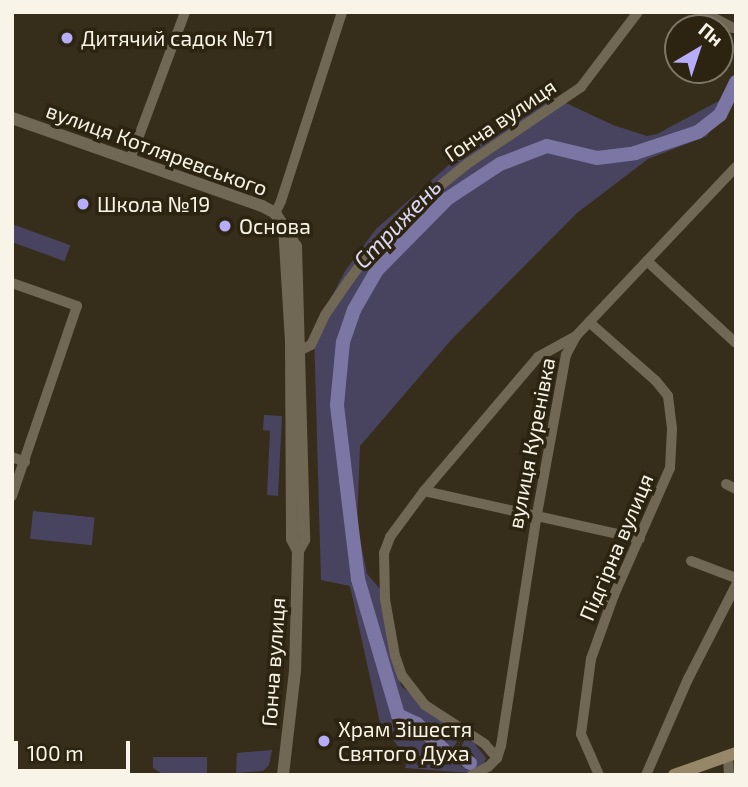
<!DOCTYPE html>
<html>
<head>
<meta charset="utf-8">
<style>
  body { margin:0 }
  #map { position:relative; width:748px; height:787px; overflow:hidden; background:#362e1a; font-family:"Exo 2",sans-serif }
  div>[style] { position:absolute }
  .green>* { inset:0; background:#484460; transform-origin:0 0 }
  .river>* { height:14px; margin:-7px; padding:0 7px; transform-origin:7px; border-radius:7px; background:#7c76a4 }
  .minor>* { height:10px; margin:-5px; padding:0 5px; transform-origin:5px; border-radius:5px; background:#706854 }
  .tertiary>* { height:12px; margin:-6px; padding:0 6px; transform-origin:6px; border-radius:6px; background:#706854 }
  .secondary>* { height:12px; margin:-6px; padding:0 6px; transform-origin:6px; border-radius:6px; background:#958768 }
  .dots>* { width:19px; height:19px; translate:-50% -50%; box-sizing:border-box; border:4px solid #2c2411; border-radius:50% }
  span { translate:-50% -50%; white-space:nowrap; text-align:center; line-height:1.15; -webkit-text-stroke:7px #2c2411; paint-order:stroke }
  .poi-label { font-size:21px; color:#f9f4e8 }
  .left { translate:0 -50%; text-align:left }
  .street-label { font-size:21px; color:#f9f4e8 }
  .water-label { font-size:23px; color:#dedbf9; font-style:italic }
  .frame { position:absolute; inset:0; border:14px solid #f9f4e8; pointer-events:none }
  .north { position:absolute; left:664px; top:14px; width:70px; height:70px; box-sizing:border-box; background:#2c2411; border:2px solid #7e7767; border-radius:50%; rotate:39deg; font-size:19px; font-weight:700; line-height:28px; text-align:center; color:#f9f4e8 }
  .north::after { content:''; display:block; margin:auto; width:24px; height:32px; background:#b6acf8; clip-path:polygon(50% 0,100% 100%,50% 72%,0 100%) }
  .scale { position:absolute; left:14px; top:741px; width:116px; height:32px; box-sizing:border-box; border:4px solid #f9f4e8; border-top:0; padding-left:9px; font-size:21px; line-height:24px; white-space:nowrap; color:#f9f4e8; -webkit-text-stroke:5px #2c2411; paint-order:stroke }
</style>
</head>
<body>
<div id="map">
  <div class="green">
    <div style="clip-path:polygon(728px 96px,707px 136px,648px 159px,577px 213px,451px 340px,360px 446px,357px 524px,367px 574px,381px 590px,401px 686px,461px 734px,450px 754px,460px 759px,461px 767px,465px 767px,475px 757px,472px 753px,464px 756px,459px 752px,465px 739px,474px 743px,486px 758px,482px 769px,471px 773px,405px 768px,408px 759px,380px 723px,350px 586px,321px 580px,314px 331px,345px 271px,376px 229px,450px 164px,553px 97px,613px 125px,647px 136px,657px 134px)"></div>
    <div style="left:12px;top:224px;width:62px;height:17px;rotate:20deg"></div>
    <div style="clip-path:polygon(264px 415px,282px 416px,278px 496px,267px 495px,270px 431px,263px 430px)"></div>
    <div style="left:33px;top:511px;width:62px;height:28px;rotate:6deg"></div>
    <div style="clip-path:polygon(272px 750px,269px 765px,263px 771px,236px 773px,237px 753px)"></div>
    <div style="clip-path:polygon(153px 757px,207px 757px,207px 774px,162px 774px,153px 768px)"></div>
  </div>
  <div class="river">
    <div style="left:470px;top:763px;width:10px;rotate:-143deg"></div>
    <div style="left:462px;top:757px;width:16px;rotate:-165deg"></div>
    <div style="left:447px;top:753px;width:42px;rotate:-136deg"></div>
    <div style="left:417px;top:724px;width:21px;rotate:-155deg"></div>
    <div style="left:398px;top:715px;width:142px;rotate:-106.4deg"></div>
    <div style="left:358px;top:579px;width:175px;rotate:-96.9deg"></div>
    <div style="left:337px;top:405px;width:63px;rotate:-84.6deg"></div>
    <div style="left:343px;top:342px;width:34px;rotate:-71deg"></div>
    <div style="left:354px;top:310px;width:46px;rotate:-60.1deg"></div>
    <div style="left:377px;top:270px;width:100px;rotate:-45.4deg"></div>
    <div style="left:447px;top:199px;width:64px;rotate:-33.4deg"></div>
    <div style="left:500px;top:164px;width:50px;rotate:-21deg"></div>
    <div style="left:547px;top:146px;width:51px;rotate:13.5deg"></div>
    <div style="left:597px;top:158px;width:38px;rotate:-7deg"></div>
    <div style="left:635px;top:153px;width:66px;rotate:-18.4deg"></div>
    <div style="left:698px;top:132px;width:28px;rotate:-38deg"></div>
    <div style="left:720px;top:115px;width:37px;rotate:-64deg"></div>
  </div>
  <div class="minor">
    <div style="left:703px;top:12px;width:34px;rotate:28deg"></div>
    <div style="left:130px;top:160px;width:158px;rotate:-69.6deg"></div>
    <div style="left:275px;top:213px;width:13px;rotate:-63deg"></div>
    <div style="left:281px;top:201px;width:199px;rotate:-72.1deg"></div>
    <div style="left:647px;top:261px;width:121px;rotate:42.7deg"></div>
    <div style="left:12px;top:283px;width:69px;rotate:19.5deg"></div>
    <div style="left:77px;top:306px;width:201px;rotate:108.9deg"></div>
    <div style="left:589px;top:322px;width:89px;rotate:41.4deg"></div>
    <div style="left:656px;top:381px;width:19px;rotate:51deg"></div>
    <div style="left:668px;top:396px;width:34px;rotate:83deg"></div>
    <div style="left:672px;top:430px;width:38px;rotate:93deg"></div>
    <div style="left:670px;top:468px;width:139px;rotate:113.8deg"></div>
    <div style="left:614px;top:595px;width:68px;rotate:109.8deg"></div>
    <div style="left:591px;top:659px;width:76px;rotate:97.6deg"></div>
    <div style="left:581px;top:734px;width:45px;rotate:66.3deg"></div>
    <div style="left:301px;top:350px;width:11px;rotate:-27deg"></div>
    <div style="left:311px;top:345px;width:33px;rotate:-65deg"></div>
    <div style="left:325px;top:315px;width:42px;rotate:-55.6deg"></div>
    <div style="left:349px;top:280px;width:44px;rotate:-53.4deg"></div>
    <div style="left:375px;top:245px;width:37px;rotate:-47deg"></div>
    <div style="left:400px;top:218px;width:86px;rotate:-38.9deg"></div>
    <div style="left:467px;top:164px;width:138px;rotate:-34deg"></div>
    <div style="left:581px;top:87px;width:94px;rotate:-52.8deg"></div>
    <div style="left:12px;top:457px;width:14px;rotate:21deg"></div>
    <div style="left:726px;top:484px;width:11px;rotate:27deg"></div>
    <div style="left:424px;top:491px;width:221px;rotate:12.5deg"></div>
    <div style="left:691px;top:561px;width:48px;rotate:20.7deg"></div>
    <div style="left:728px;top:756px;width:19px;rotate:87deg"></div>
    <div style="left:497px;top:758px;width:18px;rotate:-131deg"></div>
    <div style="left:485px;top:744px;width:72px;rotate:-147deg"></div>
    <div style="left:425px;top:705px;width:37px;rotate:-128deg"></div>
    <div style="left:402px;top:676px;width:21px;rotate:-109deg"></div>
    <div style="left:395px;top:656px;width:58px;rotate:-100deg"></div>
    <div style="left:385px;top:599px;width:46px;rotate:-91.2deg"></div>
    <div style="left:384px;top:553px;width:17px;rotate:-69deg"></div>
    <div style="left:390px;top:537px;width:57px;rotate:-53.5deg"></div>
    <div style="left:424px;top:491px;width:176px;rotate:-49.6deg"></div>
    <div style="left:538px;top:357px;width:43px;rotate:-28.9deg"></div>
    <div style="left:472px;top:775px;width:18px;rotate:-27deg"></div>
    <div style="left:488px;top:767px;width:13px;rotate:-45deg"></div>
    <div style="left:497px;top:758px;width:13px;rotate:-72deg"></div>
    <div style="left:501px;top:746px;width:235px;rotate:-81.2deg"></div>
    <div style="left:537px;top:514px;width:162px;rotate:-79.7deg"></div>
    <div style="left:566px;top:355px;width:21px;rotate:-62deg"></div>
    <div style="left:576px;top:336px;width:233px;rotate:-46.6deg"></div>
    <div style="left:646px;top:775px;width:105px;rotate:-66.4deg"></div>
    <div style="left:688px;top:679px;width:106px;rotate:-62.9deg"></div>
  </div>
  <div class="tertiary">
    <div style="left:12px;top:118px;width:265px;rotate:19.4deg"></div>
    <div style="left:262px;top:206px;width:15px;rotate:28deg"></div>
    <div style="left:275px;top:213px;width:39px;rotate:58deg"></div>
    <div style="left:296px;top:246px;width:294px;rotate:88.4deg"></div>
    <div style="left:304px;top:540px;width:13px;rotate:119deg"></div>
    <div style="left:298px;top:551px;width:120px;rotate:91.4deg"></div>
    <div style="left:295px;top:671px;width:105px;rotate:96.6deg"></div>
    <div style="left:284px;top:227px;width:116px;rotate:86.5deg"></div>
    <div style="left:291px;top:343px;width:196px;rotate:89.7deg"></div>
    <div style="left:292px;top:539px;width:13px;rotate:63deg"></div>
  </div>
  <div class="secondary">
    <div style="left:674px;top:775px;width:66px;rotate:-19.5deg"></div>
  </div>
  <div class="dots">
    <div style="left:67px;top:38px;background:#b6acf8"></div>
    <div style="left:83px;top:204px;background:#b6acf8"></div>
    <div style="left:225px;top:226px;background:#b6acf8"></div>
    <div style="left:324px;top:741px;background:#b6acf8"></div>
  </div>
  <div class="poi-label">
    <span class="left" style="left:81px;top:38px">Дитячий садок №71</span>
    <span class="left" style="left:97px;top:204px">Школа №19</span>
    <span class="left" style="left:239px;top:226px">Основа</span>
    <span class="left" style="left:338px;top:741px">Храм Зішестя<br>Святого Духа</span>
  </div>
  <div class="street-label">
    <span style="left:500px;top:120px;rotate:-34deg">Гонча вулиця</span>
    <span style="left:157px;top:149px;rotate:20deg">вулиця Котляревського</span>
    <span style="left:531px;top:443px;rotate:-79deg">вулиця Куренівка</span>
    <span style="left:616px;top:547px;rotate:-67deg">Підгірна вулиця</span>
    <span style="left:273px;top:662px;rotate:-86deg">Гонча вулиця</span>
  </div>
  <div class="water-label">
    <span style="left:397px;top:223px;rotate:-46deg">Стрижень</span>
  </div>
  <div class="frame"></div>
  <div class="north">Пн</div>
  <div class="scale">100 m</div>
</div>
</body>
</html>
